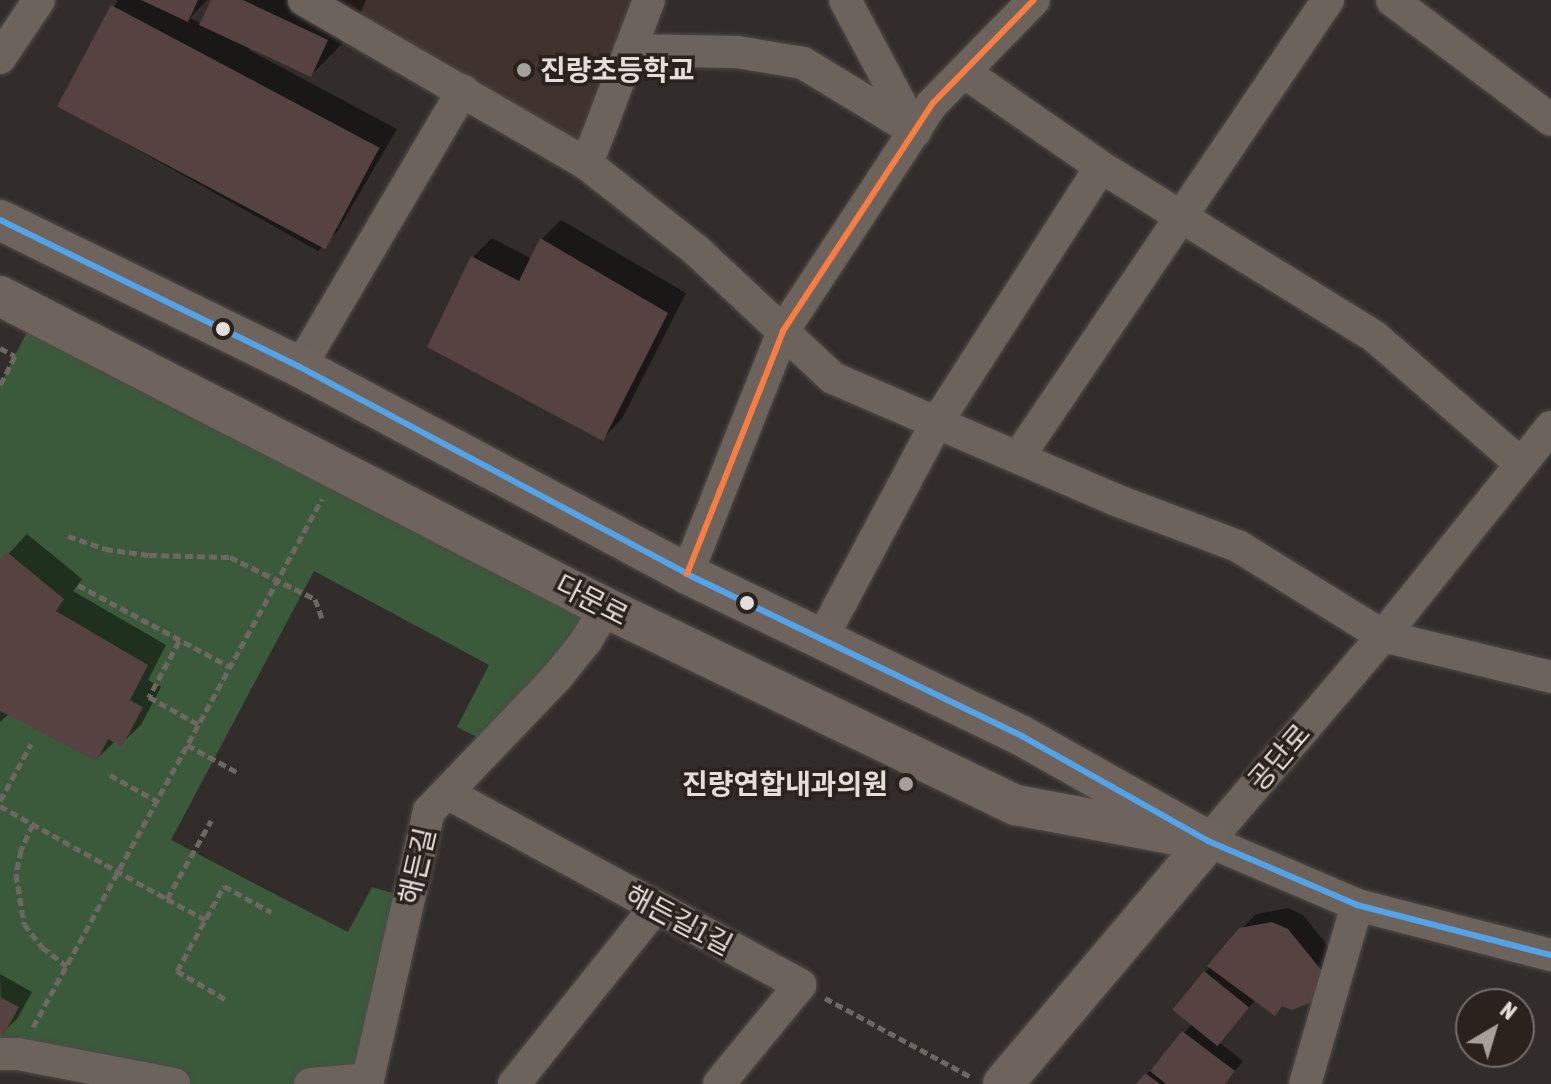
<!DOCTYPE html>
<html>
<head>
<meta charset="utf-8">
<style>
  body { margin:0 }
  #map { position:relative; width:1551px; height:1084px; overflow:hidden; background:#322d2b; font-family:"Asap Condensed","Noto Sans KR",sans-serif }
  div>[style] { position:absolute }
  .built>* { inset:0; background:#40322c }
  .green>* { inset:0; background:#3b5a3b }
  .shadow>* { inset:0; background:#0007 }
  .building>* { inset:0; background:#554241; transform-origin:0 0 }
  .path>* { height:5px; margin-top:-2.5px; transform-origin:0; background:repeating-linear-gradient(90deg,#6e6762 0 8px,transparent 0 12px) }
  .roads { filter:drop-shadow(0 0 2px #4e4a48) drop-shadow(0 0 2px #4e4a48) }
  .minor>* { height:32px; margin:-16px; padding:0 16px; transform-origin:16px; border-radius:16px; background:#6d635d }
  .major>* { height:40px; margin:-20px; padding:0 20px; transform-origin:20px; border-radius:20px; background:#6e635d }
  .bus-1>* { height:6px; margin:-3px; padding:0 3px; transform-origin:3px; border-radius:3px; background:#53a3e8 }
  .bus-2>* { height:6px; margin:-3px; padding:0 3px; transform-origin:3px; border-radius:3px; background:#f77d43 }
  .dots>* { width:22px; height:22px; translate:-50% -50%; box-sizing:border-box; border:4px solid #2b221e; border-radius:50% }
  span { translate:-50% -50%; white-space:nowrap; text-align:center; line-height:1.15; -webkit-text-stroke:7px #2b221e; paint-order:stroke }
  .poi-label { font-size:28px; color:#e4dedb; font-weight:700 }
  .left { translate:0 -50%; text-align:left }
  .right { translate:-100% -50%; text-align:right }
  .street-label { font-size:28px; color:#e4dedb }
  .north { position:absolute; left:1455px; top:988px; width:80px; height:80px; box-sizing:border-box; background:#2b221e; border:2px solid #756d6a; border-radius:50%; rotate:38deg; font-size:22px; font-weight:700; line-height:32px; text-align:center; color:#e4dedb }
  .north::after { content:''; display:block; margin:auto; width:28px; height:36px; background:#a6a09d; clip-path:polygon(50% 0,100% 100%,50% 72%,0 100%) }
</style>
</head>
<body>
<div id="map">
  <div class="built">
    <div style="clip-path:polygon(301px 0,649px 0,587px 164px)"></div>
  </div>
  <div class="green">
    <div style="clip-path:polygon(36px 314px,606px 608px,492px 745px,457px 727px,489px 665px,314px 571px,171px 840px,348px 932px,372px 887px,409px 898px,368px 1079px,310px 1084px,174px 1084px,0 1054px,0 385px)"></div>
  </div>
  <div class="shadow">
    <div style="clip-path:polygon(118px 0,207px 0,190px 18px,202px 24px,213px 0,366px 0,351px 35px,311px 75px,251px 47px,249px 50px,397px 129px,337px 232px,318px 251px,58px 105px)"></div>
    <div style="clip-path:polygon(561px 220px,686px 293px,622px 419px,603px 438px,473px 257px,492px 238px,532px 259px,542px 239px)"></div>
    <div style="clip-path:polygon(27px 534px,82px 579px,73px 591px,166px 645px,148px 680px,161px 687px,141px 725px,121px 744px,115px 741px,97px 759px,9px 714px,0 722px,0 563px)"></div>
    <div style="clip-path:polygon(1288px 908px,1303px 915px,1336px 956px,1321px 989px,1303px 1006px,1293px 1008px,1256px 999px,1220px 1043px,1243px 1061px,1225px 1084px,1138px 1084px,1193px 1023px,1205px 973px,1241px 929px,1256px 914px)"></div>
    <div style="clip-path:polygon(0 974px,32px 992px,17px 1019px,2px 1033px)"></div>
  </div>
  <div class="building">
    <div style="clip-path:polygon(141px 0,198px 0,188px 22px)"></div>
    <div style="clip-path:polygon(211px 0,243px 0,328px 40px,311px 77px,199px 25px)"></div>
    <div style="left:111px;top:5px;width:304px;height:115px;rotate:28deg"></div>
    <div style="clip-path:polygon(540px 238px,668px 313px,603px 441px,427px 347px,471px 256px,519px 281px)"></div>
    <div style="clip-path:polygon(7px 552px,64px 599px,56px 611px,148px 665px,130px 700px,143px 707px,122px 747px,108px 739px,97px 761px,0 711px,0 559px)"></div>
    <div style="clip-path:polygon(1272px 922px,1288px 929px,1322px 971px,1315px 1001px,1292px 1010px,1282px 1006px,1275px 1016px,1207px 966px,1239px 928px)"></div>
    <div style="left:1204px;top:971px;width:58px;height:50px;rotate:39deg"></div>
    <div style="clip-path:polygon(0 997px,19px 1007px,3px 1036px,0 1034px)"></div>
    <div style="clip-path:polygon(1182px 1031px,1235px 1071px,1225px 1084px,1166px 1084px,1150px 1071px)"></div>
    <div style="clip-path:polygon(1145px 1073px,1160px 1084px,1136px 1084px)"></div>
  </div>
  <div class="path">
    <div style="left:0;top:348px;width:17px;rotate:28deg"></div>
    <div style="left:15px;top:356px;width:33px;rotate:117deg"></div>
    <div style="left:68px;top:536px;width:39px;rotate:19deg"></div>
    <div style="left:105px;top:549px;width:44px;rotate:7.8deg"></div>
    <div style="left:149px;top:555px;width:81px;rotate:1.4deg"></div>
    <div style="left:230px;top:557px;width:95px;rotate:26.3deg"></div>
    <div style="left:315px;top:599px;width:20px;rotate:70deg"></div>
    <div style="left:78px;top:585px;width:173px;rotate:28.3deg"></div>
    <div style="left:179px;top:641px;width:64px;rotate:118.2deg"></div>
    <div style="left:149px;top:697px;width:56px;rotate:28.9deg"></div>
    <div style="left:187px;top:745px;width:57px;rotate:28.4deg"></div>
    <div style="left:110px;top:775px;width:54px;rotate:29deg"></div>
    <div style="left:0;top:801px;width:65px;rotate:-61.5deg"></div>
    <div style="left:0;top:806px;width:191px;rotate:29.1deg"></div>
    <div style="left:167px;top:899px;width:90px;rotate:-60.6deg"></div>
    <div style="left:33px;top:824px;width:29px;rotate:115deg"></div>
    <div style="left:21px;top:850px;width:25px;rotate:102deg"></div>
    <div style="left:16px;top:874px;width:51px;rotate:80.9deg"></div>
    <div style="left:24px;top:924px;width:29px;rotate:52deg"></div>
    <div style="left:42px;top:947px;width:31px;rotate:38deg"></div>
    <div style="left:167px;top:899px;width:44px;rotate:28.3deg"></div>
    <div style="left:825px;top:998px;width:166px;rotate:28.4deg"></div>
    <div style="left:225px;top:999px;width:56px;rotate:-149.7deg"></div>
    <div style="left:177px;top:971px;width:97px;rotate:-61.1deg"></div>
    <div style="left:224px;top:886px;width:54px;rotate:29deg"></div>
    <div style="left:33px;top:1027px;width:602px;rotate:-61.31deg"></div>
  </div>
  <div class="roads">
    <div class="minor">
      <div style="left:304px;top:0;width:327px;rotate:30.1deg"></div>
      <div style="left:587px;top:164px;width:139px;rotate:38.3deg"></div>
      <div style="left:696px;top:250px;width:187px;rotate:43.1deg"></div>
      <div style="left:833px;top:378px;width:308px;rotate:23.3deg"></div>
      <div style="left:1116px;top:500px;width:130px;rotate:20.7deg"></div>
      <div style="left:1238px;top:546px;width:171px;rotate:31.8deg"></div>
      <div style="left:1383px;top:636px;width:173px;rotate:13.7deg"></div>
      <div style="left:845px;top:0;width:149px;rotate:61.9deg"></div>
      <div style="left:1392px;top:0;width:199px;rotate:37deg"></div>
      <div style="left:630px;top:50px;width:107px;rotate:1.1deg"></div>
      <div style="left:737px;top:52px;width:67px;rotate:9.5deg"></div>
      <div style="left:803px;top:63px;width:131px;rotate:31.3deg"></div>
      <div style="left:0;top:58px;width:70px;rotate:-56.1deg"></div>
      <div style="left:964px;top:72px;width:167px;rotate:34.7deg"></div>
      <div style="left:1101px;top:167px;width:322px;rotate:31.8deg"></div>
      <div style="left:1375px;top:337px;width:194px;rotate:41deg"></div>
      <div style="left:587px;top:164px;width:175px;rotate:-69.3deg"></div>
      <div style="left:300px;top:367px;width:321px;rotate:-59.5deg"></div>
      <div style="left:1551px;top:427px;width:268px;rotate:128.8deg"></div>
      <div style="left:1383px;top:636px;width:270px;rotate:130.5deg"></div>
      <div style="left:1208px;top:841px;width:162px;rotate:23.2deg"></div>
      <div style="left:1357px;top:905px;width:200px;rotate:14.5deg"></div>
      <div style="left:1019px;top:456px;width:551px;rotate:-55.88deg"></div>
      <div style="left:687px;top:574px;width:261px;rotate:-68.4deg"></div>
      <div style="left:783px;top:331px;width:273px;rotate:-56.7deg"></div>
      <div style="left:933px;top:103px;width:144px;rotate:-45.6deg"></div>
      <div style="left:821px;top:640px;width:247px;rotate:-62deg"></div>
      <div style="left:937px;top:422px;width:303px;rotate:-57.3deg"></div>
      <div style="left:447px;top:793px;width:402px;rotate:28.5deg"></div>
      <div style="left:800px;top:985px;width:128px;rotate:129.3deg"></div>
      <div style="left:0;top:1054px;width:18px"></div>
      <div style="left:18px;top:1054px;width:159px;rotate:10.9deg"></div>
      <div style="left:368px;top:1079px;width:275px;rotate:-77.2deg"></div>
      <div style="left:429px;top:811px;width:185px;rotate:-46.3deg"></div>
      <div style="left:557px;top:677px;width:46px;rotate:-51.1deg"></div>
      <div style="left:586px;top:641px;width:39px;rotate:-59deg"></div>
      <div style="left:310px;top:1084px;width:58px;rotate:-4.9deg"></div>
      <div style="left:514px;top:1084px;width:227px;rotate:-51.3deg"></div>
      <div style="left:1305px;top:1084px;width:186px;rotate:-73.8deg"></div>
    </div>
    <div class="major">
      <div style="left:0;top:220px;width:334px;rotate:26.1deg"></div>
      <div style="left:300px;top:367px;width:439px;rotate:28.1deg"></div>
      <div style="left:687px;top:574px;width:372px;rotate:25.8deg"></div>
      <div style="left:1022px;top:736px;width:214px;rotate:29.4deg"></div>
      <div style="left:0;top:296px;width:682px;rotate:27.24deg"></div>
      <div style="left:606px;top:608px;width:455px;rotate:25.7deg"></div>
      <div style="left:1016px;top:805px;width:163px;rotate:10.6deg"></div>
      <div style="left:1003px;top:1084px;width:318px;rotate:-49.8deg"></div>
    </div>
  </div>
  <div class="bus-1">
    <div style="left:0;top:220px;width:334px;rotate:26.1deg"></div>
    <div style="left:300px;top:367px;width:439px;rotate:28.1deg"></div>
    <div style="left:687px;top:574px;width:372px;rotate:25.8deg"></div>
    <div style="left:1022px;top:736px;width:214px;rotate:29.4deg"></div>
    <div style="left:1208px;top:841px;width:162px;rotate:23.2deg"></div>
    <div style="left:1357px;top:905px;width:200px;rotate:14.5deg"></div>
  </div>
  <div class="bus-2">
    <div style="left:687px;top:574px;width:261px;rotate:-68.4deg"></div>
    <div style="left:783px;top:331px;width:273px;rotate:-56.7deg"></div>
    <div style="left:933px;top:103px;width:144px;rotate:-45.6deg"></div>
  </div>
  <div class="dots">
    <div style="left:524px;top:70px;background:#a6a09d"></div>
    <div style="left:223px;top:329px;background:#e4dedb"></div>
    <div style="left:747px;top:603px;background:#e4dedb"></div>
    <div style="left:906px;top:784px;background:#a6a09d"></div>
  </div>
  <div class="poi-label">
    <span class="left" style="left:540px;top:70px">진량초등학교</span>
    <span class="right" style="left:888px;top:784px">진량연합내과의원</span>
  </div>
  <div class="street-label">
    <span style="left:592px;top:600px;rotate:27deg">다문로</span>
    <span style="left:1279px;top:757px;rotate:-49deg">공단로</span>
    <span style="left:417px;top:866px;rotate:-77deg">해든길</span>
    <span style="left:679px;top:920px;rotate:28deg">해든길1길</span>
  </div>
  <div class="north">N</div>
</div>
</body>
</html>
